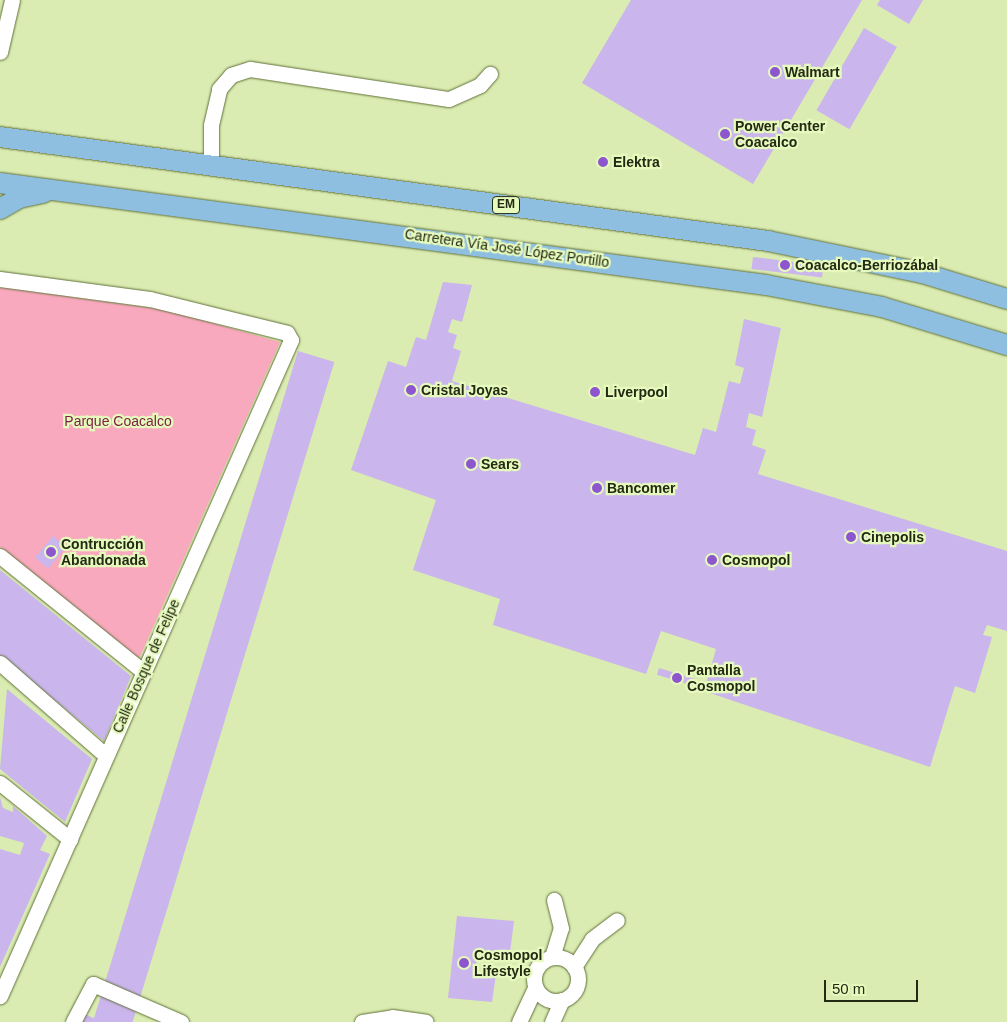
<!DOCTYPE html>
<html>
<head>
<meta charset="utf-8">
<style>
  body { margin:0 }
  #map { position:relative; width:1007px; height:1022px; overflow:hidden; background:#daecb1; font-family:Arial,sans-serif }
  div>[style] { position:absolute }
  .green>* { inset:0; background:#f9a9be }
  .building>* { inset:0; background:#cab5ec; transform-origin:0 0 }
  .roads { filter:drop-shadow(0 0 1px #61703a) drop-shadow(0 0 1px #61703a) }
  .minor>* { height:15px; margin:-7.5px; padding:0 7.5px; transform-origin:7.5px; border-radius:7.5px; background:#fff }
  .minor>.ring { margin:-7.5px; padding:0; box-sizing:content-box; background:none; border:15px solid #fff; border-radius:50% }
  .major>* { height:20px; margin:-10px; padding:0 10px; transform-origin:10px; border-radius:10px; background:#8ebfe1 }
  .dots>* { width:14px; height:14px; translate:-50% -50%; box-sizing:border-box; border:2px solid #e7fabe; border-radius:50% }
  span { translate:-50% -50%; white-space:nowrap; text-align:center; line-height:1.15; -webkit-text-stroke:4.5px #e7fabe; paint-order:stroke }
  .shield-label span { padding:1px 4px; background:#e7fabe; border:1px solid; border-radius:4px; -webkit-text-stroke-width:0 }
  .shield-label { font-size:12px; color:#232a13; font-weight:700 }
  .poi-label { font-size:14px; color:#232a13; font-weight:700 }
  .left { translate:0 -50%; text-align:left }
  .street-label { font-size:14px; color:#232a13 }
  .park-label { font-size:14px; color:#7c1e41 }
  .scale { position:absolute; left:824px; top:980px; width:94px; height:22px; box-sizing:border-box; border:2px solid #232a13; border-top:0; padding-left:6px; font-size:15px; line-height:18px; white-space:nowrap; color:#232a13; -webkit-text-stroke:4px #e7fabe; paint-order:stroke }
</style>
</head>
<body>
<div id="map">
  <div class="green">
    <div style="clip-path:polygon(0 287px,166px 310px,280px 342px,139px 659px,0 547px)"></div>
  </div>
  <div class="building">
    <div style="clip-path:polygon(631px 0,862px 0,753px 184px,582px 83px)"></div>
    <div style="clip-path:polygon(880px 0,923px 0,909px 24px,877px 5px)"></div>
    <div style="left:864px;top:28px;width:38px;height:95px;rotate:30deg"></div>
    <div style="left:753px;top:257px;width:71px;height:12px;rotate:7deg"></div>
    <div style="clip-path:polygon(443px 282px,472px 285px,462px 322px,452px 319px,448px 332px,457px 335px,453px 348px,461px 351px,452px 381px,695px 455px,703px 428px,716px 432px,729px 381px,740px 384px,744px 368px,735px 365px,744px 319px,781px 328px,762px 417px,749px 413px,746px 427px,756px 430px,752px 445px,766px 450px,758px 474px,1007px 551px,1007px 631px,987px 625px,983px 635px,992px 637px,975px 693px,955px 686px,930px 767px,704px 691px,716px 649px,661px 631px,646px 674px,493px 625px,500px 599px,413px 570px,436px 500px,351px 470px,388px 361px,406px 367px,416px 337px,426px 340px)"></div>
    <div style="left:298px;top:351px;width:38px;height:733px;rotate:17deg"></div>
    <div style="left:53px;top:536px;width:17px;height:28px;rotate:40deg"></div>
    <div style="clip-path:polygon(0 570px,131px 676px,104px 741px,0 655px)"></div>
    <div style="left:659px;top:668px;width:38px;height:7px;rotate:17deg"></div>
    <div style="clip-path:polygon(7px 689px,92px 759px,65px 822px,0 769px)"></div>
    <div style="clip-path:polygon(0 797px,3px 808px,13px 812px,13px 806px,47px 836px,40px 850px,50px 854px,0 967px,0 849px,20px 855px,24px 843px,0 836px)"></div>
    <div style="clip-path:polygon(457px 916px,514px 921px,510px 952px,478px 951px,475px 974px,496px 975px,492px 1002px,448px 998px)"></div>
    <div style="clip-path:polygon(85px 1014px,101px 1022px,81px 1022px)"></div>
  </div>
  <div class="roads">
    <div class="minor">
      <div style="left:0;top:52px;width:53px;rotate:-77deg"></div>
      <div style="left:211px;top:166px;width:41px;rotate:-90deg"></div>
      <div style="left:211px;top:125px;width:37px;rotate:-77deg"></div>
      <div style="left:219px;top:89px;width:18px;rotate:-49deg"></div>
      <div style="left:231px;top:75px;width:20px;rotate:-18deg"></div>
      <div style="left:250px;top:69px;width:201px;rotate:8.6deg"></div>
      <div style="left:449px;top:99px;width:34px;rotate:-24deg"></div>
      <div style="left:480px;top:85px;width:15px;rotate:-48deg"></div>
      <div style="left:0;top:279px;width:151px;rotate:7.6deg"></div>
      <div style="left:150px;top:299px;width:141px;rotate:13.9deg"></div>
      <div style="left:287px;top:333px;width:8px;rotate:60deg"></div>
      <div style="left:291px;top:340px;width:718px;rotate:113.92deg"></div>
      <div style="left:0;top:556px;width:185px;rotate:38.9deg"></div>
      <div style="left:0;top:663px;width:140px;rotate:41.2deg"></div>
      <div style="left:0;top:783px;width:90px;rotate:38.7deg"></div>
      <div class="ring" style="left:534px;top:957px;width:29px;height:29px"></div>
      <div style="left:552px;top:957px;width:30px;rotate:-73deg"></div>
      <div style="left:561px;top:928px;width:29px;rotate:-104deg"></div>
      <div style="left:574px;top:967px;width:33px;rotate:-57deg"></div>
      <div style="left:592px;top:939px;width:31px;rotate:-37deg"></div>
      <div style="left:73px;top:1022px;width:43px;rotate:-62.2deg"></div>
      <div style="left:93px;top:984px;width:96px;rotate:23.4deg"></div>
      <div style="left:362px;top:1022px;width:30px;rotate:-9deg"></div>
      <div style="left:392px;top:1017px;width:34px;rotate:8deg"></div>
      <div style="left:519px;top:1022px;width:38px;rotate:-65deg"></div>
      <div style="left:552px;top:1022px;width:24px;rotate:-66deg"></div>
    </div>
    <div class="major">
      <div style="left:0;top:137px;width:775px;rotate:7.71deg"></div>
      <div style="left:768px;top:241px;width:157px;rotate:11.7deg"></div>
      <div style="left:922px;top:273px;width:89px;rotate:17deg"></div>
      <div style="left:0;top:183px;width:773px;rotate:7.58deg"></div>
      <div style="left:766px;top:285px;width:118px;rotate:10.7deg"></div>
      <div style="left:882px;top:307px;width:131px;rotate:16.9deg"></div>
      <div style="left:0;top:209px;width:22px;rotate:-30deg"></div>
      <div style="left:19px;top:198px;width:25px;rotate:-12deg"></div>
    </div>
  </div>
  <div class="dots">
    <div style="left:775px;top:72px;background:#8d56ce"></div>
    <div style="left:725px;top:134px;background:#8d56ce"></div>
    <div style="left:603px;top:162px;background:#8d56ce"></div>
    <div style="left:785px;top:265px;background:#8d56ce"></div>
    <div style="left:411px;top:390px;background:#8d56ce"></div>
    <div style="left:595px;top:392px;background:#8d56ce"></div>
    <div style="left:471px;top:464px;background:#8d56ce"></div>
    <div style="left:597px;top:488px;background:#8d56ce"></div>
    <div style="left:851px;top:537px;background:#8d56ce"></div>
    <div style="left:51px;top:552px;background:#8d56ce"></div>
    <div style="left:712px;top:560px;background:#8d56ce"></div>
    <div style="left:677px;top:678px;background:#8d56ce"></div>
    <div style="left:464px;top:963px;background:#8d56ce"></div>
  </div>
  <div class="shield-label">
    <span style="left:506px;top:205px">EM</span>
  </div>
  <div class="poi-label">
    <span class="left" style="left:785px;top:72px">Walmart</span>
    <span class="left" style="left:735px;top:134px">Power Center<br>Coacalco</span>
    <span class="left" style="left:613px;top:162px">Elektra</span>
    <span class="left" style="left:795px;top:265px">Coacalco-Berriozábal</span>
    <span class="left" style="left:421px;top:390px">Cristal Joyas</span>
    <span class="left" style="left:605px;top:392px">Liverpool</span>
    <span class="left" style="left:481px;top:464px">Sears</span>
    <span class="left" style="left:607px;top:488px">Bancomer</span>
    <span class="left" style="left:861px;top:537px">Cinepolis</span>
    <span class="left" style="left:61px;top:552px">Contrucción<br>Abandonada</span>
    <span class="left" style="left:722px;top:560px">Cosmopol</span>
    <span class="left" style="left:687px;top:678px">Pantalla<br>Cosmopol</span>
    <span class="left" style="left:474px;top:963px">Cosmopol<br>Lifestyle</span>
  </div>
  <div class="street-label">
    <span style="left:507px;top:248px;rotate:8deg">Carretera Vía José López Portillo</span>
    <span style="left:146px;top:666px;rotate:-66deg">Calle Bosque de Felipe</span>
  </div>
  <div class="park-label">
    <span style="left:118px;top:421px">Parque Coacalco</span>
  </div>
  <div class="scale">50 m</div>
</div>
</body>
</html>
